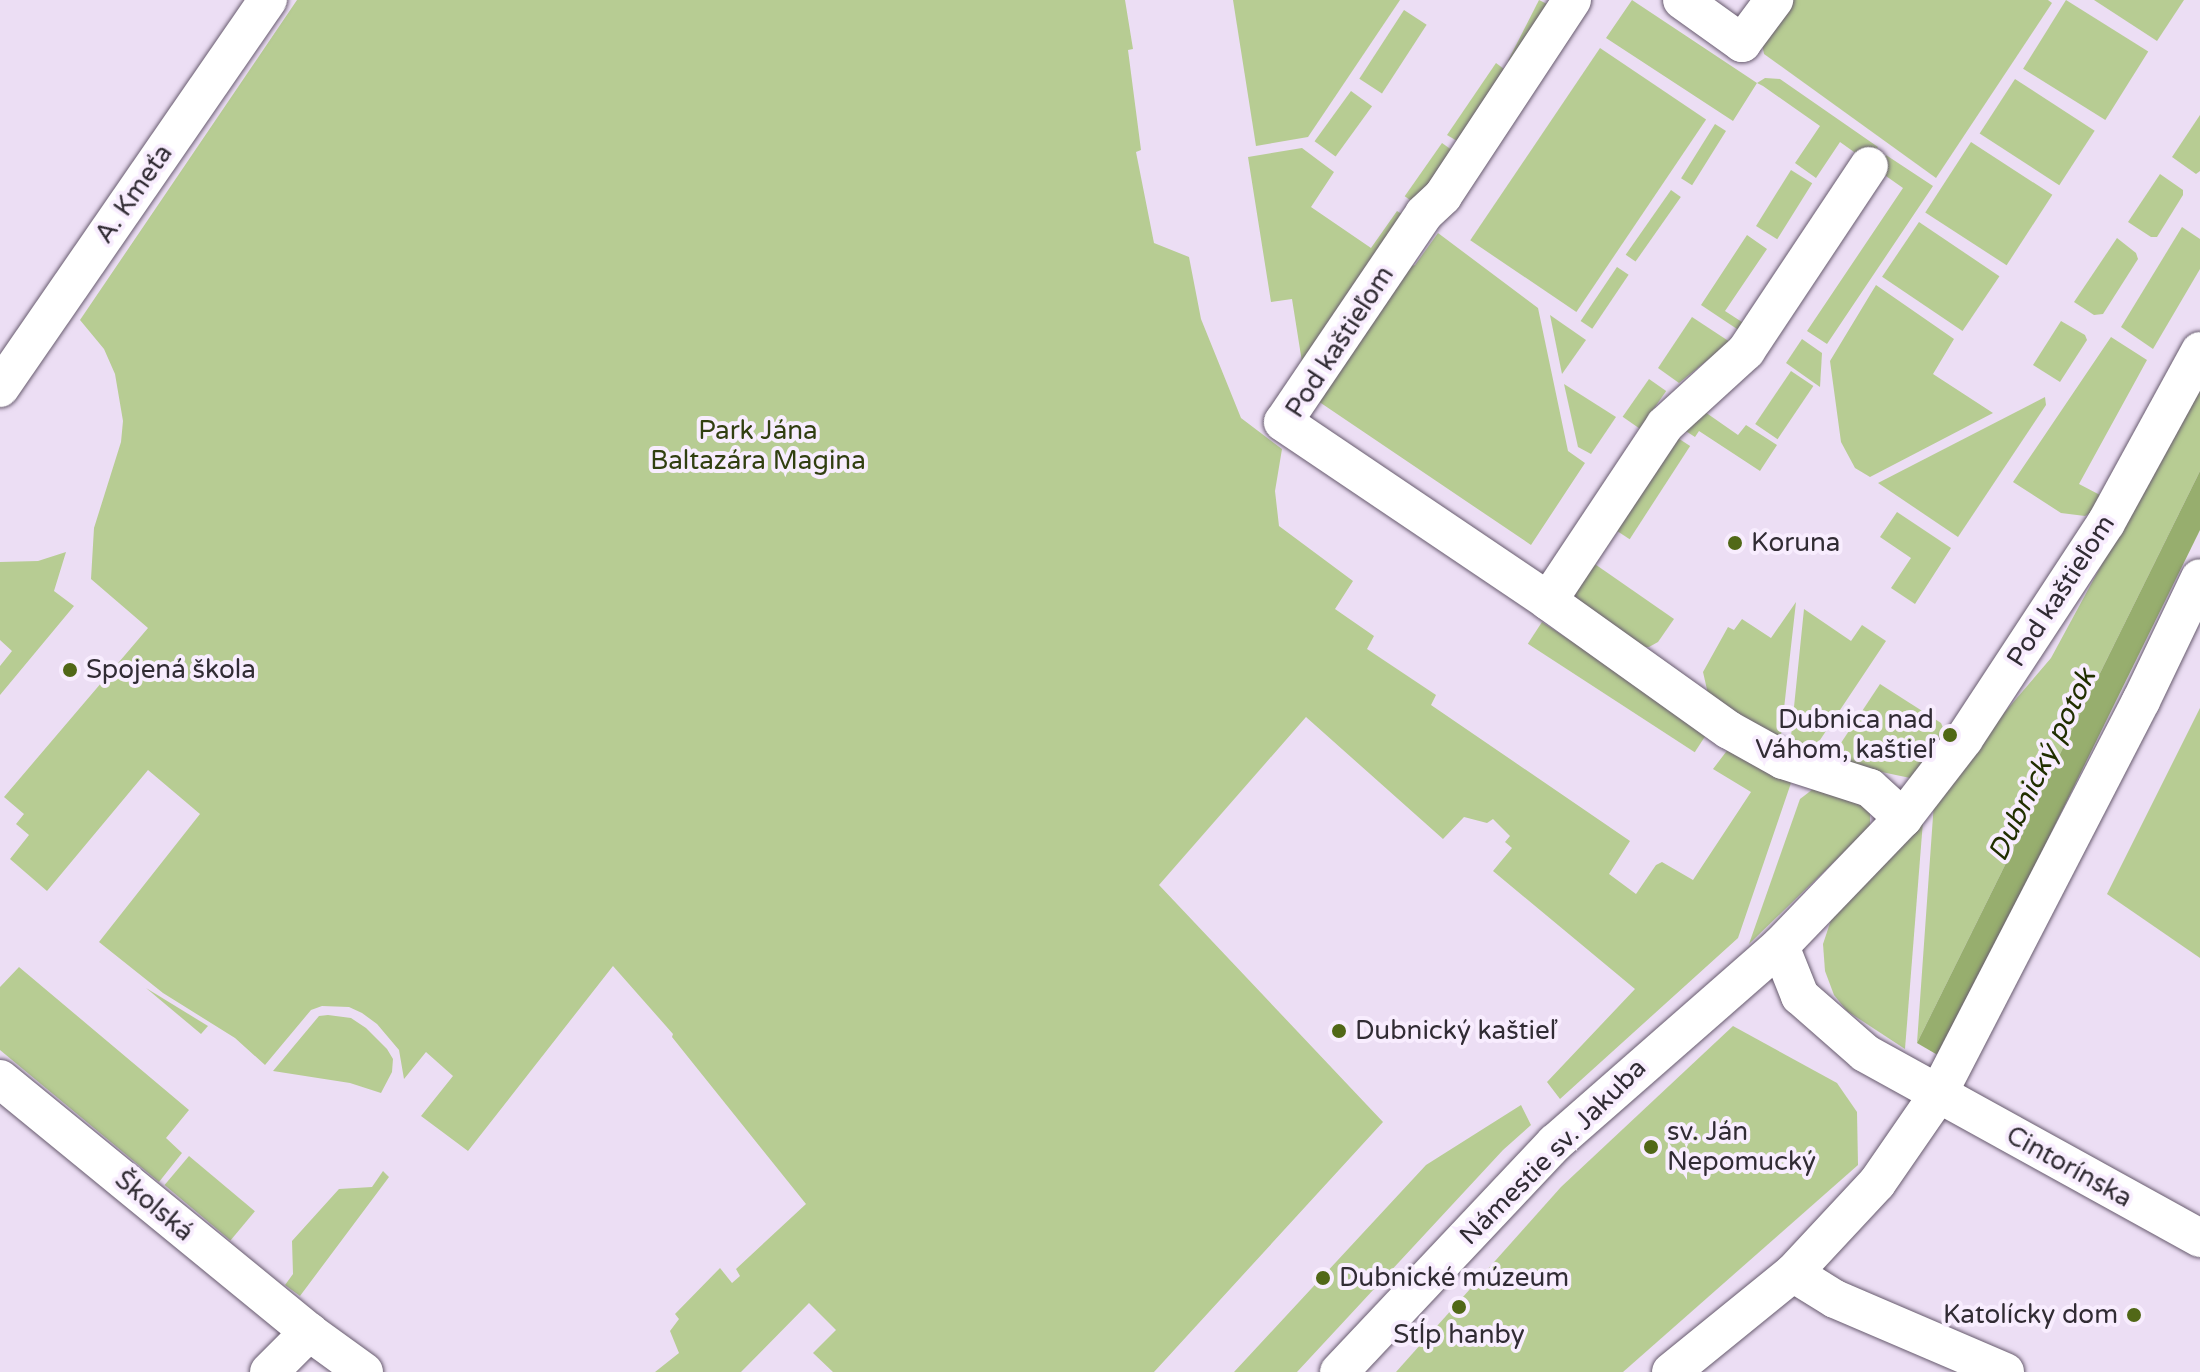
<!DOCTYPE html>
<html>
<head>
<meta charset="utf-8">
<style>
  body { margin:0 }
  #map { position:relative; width:2200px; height:1372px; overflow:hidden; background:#ecdef4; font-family:"Varela Round",sans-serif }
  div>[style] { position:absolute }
  .green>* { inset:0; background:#b7cc93; transform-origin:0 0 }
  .water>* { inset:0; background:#97ae6e }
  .roads { filter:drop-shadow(0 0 2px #675b6e) drop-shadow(0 0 2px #675b6e) }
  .street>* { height:38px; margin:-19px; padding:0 19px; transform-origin:19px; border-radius:19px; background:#fff }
  .dots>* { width:22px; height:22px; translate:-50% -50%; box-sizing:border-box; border:4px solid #f8edfe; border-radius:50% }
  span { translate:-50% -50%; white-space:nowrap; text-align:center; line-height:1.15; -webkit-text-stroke:8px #f8edfe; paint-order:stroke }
  .street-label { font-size:26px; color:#312c34 }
  .park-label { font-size:26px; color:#313f10 }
  .poi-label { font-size:26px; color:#312c34 }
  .left { translate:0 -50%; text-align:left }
  .right { translate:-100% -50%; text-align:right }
  .water-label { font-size:28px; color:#212f00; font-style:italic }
</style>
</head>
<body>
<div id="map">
  <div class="green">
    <div style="clip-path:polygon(297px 0,1125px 0,1133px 49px,1128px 50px,1141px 150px,1136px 152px,1154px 243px,1189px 257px,1201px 319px,1241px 418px,1282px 449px,1275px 491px,1279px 526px,1353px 581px,1335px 609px,1374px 636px,1367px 649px,1436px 695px,1431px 705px,1630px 841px,1609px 874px,1636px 894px,1656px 865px,1662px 862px,1693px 880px,1751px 792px,1713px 769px,1732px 744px,1791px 783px,1738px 938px,1560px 1099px,1547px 1082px,1635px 989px,1493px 871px,1512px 848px,1505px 842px,1510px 836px,1493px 819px,1487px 823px,1464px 817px,1443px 839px,1306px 717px,1159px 885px,1383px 1122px,1154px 1372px,833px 1372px,813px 1353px,836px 1330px,809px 1303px,741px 1372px,655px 1372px,679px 1353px,670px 1331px,679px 1319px,675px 1314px,720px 1268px,732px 1283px,740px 1276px,736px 1269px,806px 1204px,696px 1067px,672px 1037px,673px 1034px,613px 966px,468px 1151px,421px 1116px,453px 1076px,426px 1052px,404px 1079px,399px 1050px,377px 1024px,362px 1013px,349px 1007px,322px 1006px,311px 1010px,265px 1065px,235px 1038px,163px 993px,99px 942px,200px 814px,148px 770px,47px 891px,10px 859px,29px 835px,16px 824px,24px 814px,4px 797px,148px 628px,91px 579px,94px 528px,121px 442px,123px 421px,115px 374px,104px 349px,80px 320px)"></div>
    <div style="clip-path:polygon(1233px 0,1400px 0,1308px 137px,1256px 146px)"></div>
    <div style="left:1539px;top:0;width:9px;height:68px;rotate:27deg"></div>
    <div style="clip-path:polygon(1632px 0,1757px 83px,1765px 78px,1780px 79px,1878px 147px,1868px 162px,1840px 142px,1816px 178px,1795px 163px,1820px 126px,1763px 86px,1757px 83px,1733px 121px,1606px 38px)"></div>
    <div style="clip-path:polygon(1785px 0,2048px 0,2052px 3px,1936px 178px,1764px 54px,1760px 34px)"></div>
    <div style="left:2066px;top:0;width:97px;height:81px;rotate:32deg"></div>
    <div style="clip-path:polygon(2094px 0,2184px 0,2157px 41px)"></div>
    <div style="left:1404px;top:10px;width:27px;height:82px;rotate:33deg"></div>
    <div style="left:1600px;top:48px;width:128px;height:232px;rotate:34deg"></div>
    <div style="clip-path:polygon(1496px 63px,1504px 69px,1457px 141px,1447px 135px)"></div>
    <div style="left:2015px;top:79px;width:95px;height:65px;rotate:33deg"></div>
    <div style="left:1351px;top:91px;width:26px;height:62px;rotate:36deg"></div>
    <div style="clip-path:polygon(2200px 115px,2200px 171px,2196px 174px,2172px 157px)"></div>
    <div style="left:1715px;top:124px;width:13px;height:64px;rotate:32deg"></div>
    <div style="left:1971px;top:142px;width:97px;height:84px;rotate:33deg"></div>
    <div style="left:1442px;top:143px;width:12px;height:65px;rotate:35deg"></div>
    <div style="clip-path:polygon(1302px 148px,1334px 172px,1311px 207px,1371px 248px,1397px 211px,1411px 220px,1305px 381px,1292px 299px,1271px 302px,1248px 157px)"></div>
    <div style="clip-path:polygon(1886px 155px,1933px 186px,1827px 344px,1807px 331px,1903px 188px,1876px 169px)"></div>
    <div style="left:1791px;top:170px;width:25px;height:66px;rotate:32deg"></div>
    <div style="clip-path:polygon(2160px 174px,2183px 190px,2183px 195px,2157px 237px,2151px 237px,2128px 222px)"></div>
    <div style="left:1671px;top:190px;width:12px;height:79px;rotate:35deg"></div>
    <div style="left:1919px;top:222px;width:97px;height:66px;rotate:34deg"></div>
    <div style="clip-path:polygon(2182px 227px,2200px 239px,2200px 269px,2153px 349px,2121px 327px)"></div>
    <div style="clip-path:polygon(1438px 233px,1538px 308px,1568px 451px,1585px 463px,1531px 545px,1309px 395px,1386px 275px,1415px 265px)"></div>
    <div style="clip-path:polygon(1747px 235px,1767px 249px,1725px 311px,1745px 324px,1740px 331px,1701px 305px)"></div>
    <div style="clip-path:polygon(2117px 238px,2136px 253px,2138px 259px,2103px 314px,2094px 315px,2074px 302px)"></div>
    <div style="left:1617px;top:267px;width:14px;height:65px;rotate:34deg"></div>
    <div style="clip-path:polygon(1876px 285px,1954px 339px,1933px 374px,1993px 413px,1870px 477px,1855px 468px,1841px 442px,1830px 361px)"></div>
    <div style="clip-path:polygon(1550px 315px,1586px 340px,1562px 374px)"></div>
    <div style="clip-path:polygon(1692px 317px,1730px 342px,1679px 383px,1658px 368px)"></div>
    <div style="clip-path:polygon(2061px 321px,2085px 335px,2087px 340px,2060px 382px,2033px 365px)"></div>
    <div style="clip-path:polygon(2111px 337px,2147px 360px,2079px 484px,2100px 495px,2095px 510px,2085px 516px,2061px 513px,2013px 482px)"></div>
    <div style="clip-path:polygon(1802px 339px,1822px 353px,1820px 387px,1786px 363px)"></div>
    <div style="left:1791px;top:371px;width:27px;height:64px;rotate:34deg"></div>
    <div style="left:1649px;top:379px;width:21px;height:46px;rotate:35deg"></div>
    <div style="clip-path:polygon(2200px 383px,2200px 471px,1917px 1043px,1935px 788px,1963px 761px,2051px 658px)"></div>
    <div style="clip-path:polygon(1564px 384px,1616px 417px,1591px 454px,1578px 447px)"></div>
    <div style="clip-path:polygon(2045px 397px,2046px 405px,1958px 537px,1878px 483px)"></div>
    <div style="clip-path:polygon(1705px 412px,1738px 435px,1746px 425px,1777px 445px,1760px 471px,1699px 431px,1695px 437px,1678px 426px)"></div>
    <div style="left:1670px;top:433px;width:24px;height:111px;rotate:33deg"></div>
    <div style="clip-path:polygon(1897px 512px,1951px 548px,1915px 604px,1891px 588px,1911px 558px,1880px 537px)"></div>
    <div style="clip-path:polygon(66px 552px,54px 591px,74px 606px,0 695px,0 666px,12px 651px,0 640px,0 562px,38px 561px)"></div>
    <div style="clip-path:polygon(1589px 560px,1674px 619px,1658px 642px,1649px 647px,1635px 647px,1577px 604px,1574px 594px)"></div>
    <div style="clip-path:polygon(1796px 602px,1780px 744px,1708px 694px,1703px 672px,1728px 627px,1734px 630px,1742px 619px,1771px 638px)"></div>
    <div style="clip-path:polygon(1804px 609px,1851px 641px,1862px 625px,1886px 641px,1808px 758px,1790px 746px)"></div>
    <div style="left:1542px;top:622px;width:199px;height:26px;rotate:33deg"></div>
    <div style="clip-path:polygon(1880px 684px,1941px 723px,1944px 730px,1944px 740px,1915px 779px,1834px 762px,1833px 755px)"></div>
    <div style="clip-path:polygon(2200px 708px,2200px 958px,2107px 894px)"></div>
    <div style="clip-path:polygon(1817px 786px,1870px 808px,1870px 827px,1749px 944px,1800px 799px)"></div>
    <div style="clip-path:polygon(1923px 821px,1905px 1049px,1847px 1011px,1834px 995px,1825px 971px,1823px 944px,1832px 917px)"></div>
    <div style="clip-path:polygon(19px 967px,189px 1110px,166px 1138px,182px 1153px,159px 1182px,0 1050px,0 987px)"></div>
    <div style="clip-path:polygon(146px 988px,208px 1026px,201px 1034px)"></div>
    <div style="clip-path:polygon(328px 1015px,351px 1018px,366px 1028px,387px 1049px,393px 1059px,392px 1072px,381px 1093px,350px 1083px,273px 1071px,319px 1016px)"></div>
    <div style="clip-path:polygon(1733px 1026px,1837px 1083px,1857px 1112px,1858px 1165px,1623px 1372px,1396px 1372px,1561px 1187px)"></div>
    <div style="clip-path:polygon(1521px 1105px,1531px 1125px,1503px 1150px,1297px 1372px,1234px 1372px,1426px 1165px)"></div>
    <div style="left:189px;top:1156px;width:86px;height:38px;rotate:40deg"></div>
    <div style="clip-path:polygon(383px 1171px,389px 1177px,300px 1296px,285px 1285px,293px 1274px,292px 1241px,339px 1189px,372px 1187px)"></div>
  </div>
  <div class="water">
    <div style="clip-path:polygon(2200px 471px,2200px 530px,1941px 1057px,1917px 1043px)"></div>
  </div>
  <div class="roads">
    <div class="street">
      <div style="left:1572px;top:0;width:235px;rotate:123.4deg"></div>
      <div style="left:1443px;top:196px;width:26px;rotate:137deg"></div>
      <div style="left:1424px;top:214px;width:251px;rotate:124.1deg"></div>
      <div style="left:1283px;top:422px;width:320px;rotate:34deg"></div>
      <div style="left:1548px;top:601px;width:222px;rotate:35.5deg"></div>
      <div style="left:1729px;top:730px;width:62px;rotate:29.1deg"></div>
      <div style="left:1783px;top:760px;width:91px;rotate:17.8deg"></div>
      <div style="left:1870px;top:788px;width:45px;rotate:42.3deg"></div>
      <div style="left:1682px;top:0;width:74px;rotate:35.6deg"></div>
      <div style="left:1742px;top:43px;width:54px;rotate:-53.3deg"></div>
      <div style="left:0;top:388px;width:472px;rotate:-55.4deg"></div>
      <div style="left:1548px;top:601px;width:211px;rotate:-56.4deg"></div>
      <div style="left:1665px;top:425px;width:110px;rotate:-42.4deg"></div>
      <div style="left:1746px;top:351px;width:222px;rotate:-56.4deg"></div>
      <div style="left:1780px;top:946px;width:54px;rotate:68.2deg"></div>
      <div style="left:1800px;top:996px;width:86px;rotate:41.2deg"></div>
      <div style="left:1865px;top:1053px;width:383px;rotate:28.9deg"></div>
      <div style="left:0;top:1079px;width:399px;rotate:39.3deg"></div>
      <div style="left:1793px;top:1273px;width:49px;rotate:31.8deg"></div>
      <div style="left:1835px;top:1299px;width:185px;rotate:23.2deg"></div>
      <div style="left:269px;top:1372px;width:57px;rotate:-45deg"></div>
      <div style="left:309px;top:1332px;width:68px;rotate:36deg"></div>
      <div style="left:1339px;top:1372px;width:315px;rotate:-46.7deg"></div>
      <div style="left:1555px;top:1143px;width:299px;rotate:-41.2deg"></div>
      <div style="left:1780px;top:946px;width:178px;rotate:-46.1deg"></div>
      <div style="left:1903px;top:818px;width:100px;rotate:-52.3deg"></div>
      <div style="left:1964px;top:739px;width:258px;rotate:-56.7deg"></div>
      <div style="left:2106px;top:523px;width:196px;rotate:-61.3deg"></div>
      <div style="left:1671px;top:1372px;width:157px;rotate:-39.1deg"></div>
      <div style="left:1793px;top:1273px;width:123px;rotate:-47deg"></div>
      <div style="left:1877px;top:1183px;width:106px;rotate:-55.4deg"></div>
      <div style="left:1937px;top:1096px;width:445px;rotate:-62.7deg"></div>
      <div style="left:2141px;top:701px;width:136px;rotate:-64.4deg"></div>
    </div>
  </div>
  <div class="dots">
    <div style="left:1735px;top:543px;background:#516817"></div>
    <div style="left:70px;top:670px;background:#516817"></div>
    <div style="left:1950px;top:735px;background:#516817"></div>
    <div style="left:1339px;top:1031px;background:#516817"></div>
    <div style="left:1651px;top:1147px;background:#516817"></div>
    <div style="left:1323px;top:1278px;background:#516817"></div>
    <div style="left:1459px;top:1307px;background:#516817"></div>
    <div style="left:2134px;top:1315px;background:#516817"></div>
  </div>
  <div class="street-label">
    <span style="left:134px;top:194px;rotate:-55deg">A. Kmeťa</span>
    <span style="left:1340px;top:342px;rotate:-57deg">Pod kaštieľom</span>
    <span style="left:2061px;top:591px;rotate:-57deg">Pod kaštieľom</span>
    <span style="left:1553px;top:1152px;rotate:-45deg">Námestie sv. Jakuba</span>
    <span style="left:2069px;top:1167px;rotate:29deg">Cintorínska</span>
    <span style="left:154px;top:1206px;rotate:40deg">Školská</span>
  </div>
  <div class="park-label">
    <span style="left:758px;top:446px">Park Jána<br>Baltazára Magina</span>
  </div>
  <div class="poi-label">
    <span class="left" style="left:1751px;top:543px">Koruna</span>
    <span class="left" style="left:86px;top:670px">Spojená škola</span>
    <span class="right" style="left:1934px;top:735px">Dubnica nad<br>Váhom, kaštieľ</span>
    <span class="left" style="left:1355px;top:1031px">Dubnický kaštieľ</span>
    <span class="left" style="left:1667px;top:1147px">sv. Ján<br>Nepomucký</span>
    <span class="left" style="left:1339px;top:1278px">Dubnické múzeum</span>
    <span class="right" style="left:2118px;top:1315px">Katolícky dom</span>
    <span style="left:1459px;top:1335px">Stĺp hanby</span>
  </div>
  <div class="water-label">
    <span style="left:2042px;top:765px;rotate:-64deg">Dubnický potok</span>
  </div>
</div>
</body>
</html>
